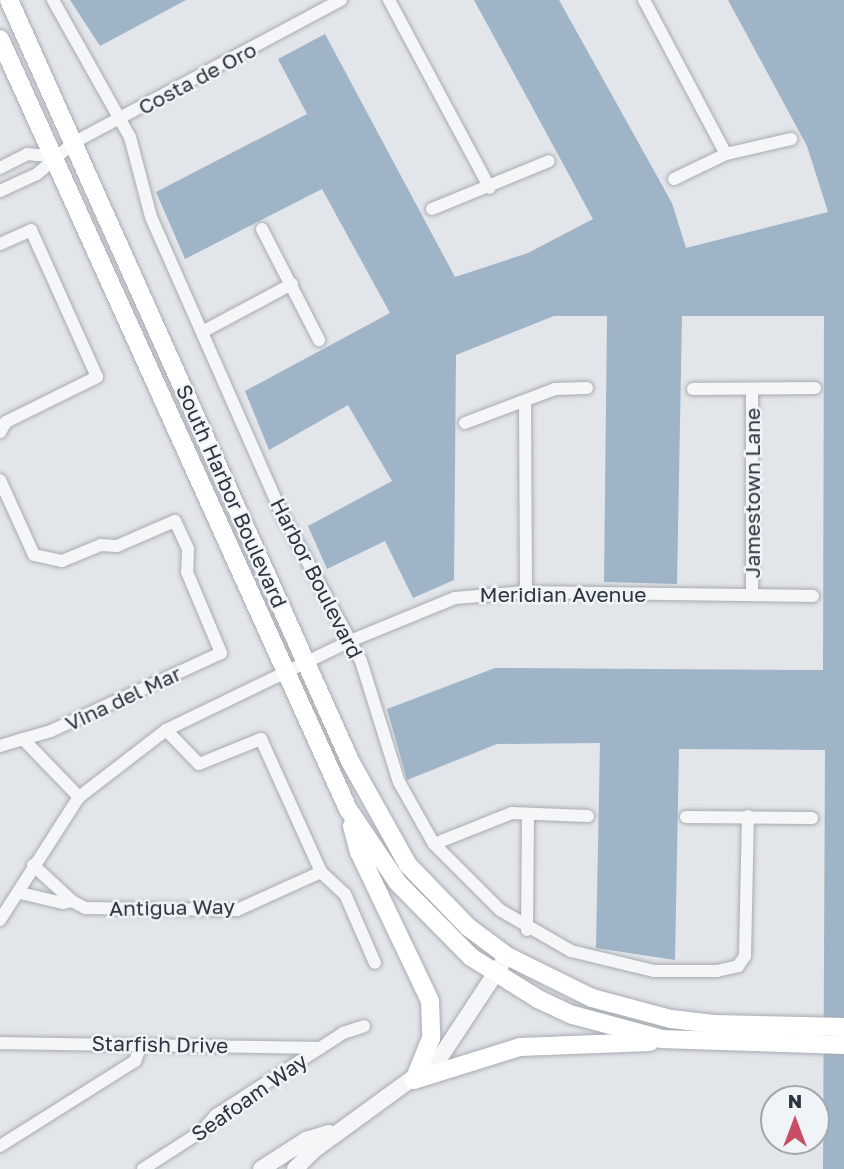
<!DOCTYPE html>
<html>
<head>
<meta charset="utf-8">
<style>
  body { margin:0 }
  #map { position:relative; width:844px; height:1169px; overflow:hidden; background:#e2e5e9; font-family:"Golos Text",sans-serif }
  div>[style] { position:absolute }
  .water>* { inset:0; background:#9fb4c7 }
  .roads { filter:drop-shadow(0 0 2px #a7acb3) drop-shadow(0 0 2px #a7acb3) }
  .minor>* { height:12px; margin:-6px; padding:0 6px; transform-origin:6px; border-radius:6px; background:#f4f6f8 }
  .tertiary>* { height:16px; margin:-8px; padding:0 8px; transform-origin:8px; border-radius:8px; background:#f4f6f8 }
  .secondary>* { height:18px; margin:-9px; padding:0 9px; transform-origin:9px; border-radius:9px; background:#fff }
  span { translate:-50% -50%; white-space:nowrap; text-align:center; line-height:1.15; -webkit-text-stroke:5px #f1f4f7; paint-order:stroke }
  .street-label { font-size:21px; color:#2b3440 }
  .north { position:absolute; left:760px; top:1085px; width:70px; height:70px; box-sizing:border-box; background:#f1f4f7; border:2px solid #a2a7ae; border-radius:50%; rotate:0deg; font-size:19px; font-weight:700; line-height:28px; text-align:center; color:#2b3440 }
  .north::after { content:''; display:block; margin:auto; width:24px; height:32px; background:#c64f65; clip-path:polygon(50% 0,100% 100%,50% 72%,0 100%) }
</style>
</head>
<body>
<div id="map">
  <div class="water">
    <div style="clip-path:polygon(70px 0,186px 0,100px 46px)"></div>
    <div style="clip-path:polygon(474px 0,559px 0,672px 203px,686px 248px,828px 212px,807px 146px,728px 0,844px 0,844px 1169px,823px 1169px,825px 750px,679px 749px,675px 960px,596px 948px,600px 743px,497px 744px,407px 780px,387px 709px,495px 668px,823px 670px,824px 316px,682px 316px,677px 584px,604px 582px,607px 316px,554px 316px,456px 355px,454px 580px,413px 598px,385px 541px,327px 569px,308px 526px,392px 481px,348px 405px,269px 450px,245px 391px,390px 313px,322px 189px,185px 259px,156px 192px,307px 114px,278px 59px,325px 34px,455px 277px,528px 253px,593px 219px)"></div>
  </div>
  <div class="roads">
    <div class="minor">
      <div style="left:53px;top:0;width:157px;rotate:60.7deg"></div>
      <div style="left:130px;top:137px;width:83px;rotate:75.3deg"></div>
      <div style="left:151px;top:217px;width:329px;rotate:66.2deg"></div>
      <div style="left:284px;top:518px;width:162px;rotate:61.7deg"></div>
      <div style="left:361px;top:661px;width:127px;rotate:72.6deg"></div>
      <div style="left:399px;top:782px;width:71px;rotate:60.6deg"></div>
      <div style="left:434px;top:844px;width:93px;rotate:45deg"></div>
      <div style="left:500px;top:910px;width:82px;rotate:30deg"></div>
      <div style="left:571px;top:951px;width:85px;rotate:13.5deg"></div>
      <div style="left:654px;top:971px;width:63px"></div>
      <div style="left:717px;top:971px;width:22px;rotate:-13deg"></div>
      <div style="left:738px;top:966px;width:12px;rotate:-55deg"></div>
      <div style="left:745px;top:956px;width:140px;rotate:-88.8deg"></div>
      <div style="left:389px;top:0;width:213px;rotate:61.8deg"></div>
      <div style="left:644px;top:0;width:174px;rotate:62deg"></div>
      <div style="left:0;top:168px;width:30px;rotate:-27deg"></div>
      <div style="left:27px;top:154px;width:25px;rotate:5deg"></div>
      <div style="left:674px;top:179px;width:58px;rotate:-25.7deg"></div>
      <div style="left:726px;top:154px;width:67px;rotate:-13deg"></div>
      <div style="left:0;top:191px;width:41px;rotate:-24.7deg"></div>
      <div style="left:37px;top:174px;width:48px;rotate:-40.7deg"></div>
      <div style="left:73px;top:143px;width:304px;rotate:-28.1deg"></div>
      <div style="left:432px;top:209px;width:126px;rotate:-22.3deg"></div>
      <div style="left:262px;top:229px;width:125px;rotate:62.8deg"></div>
      <div style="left:0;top:244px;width:34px;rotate:-24deg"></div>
      <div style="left:31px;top:230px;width:161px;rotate:65.8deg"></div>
      <div style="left:97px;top:377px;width:102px;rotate:153.7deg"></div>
      <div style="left:6px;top:422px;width:12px;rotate:121deg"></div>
      <div style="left:202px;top:332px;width:102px;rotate:-28.1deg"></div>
      <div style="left:693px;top:389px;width:122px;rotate:-0.5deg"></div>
      <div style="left:525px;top:401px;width:191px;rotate:89.7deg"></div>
      <div style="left:465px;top:423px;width:96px;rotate:-20.7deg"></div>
      <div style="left:555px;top:389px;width:32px;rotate:-2deg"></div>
      <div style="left:0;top:480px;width:82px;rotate:65.6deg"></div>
      <div style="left:34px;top:555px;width:29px;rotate:12deg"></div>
      <div style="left:62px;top:561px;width:42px;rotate:-22.3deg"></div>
      <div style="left:101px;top:545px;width:16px;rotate:4deg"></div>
      <div style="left:117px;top:546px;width:63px;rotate:-23.3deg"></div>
      <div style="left:175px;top:521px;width:31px;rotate:65deg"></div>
      <div style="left:188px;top:549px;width:23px;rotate:92deg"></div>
      <div style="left:187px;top:572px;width:88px;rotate:67.2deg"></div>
      <div style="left:221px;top:653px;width:187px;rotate:155.4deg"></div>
      <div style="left:51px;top:731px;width:29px;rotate:164deg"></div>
      <div style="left:752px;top:595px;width:204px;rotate:-90deg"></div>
      <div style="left:166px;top:730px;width:47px;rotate:45.9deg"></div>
      <div style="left:199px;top:764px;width:67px;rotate:-22deg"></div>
      <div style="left:261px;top:739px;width:146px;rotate:65.7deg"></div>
      <div style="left:321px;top:872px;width:33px;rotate:43deg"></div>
      <div style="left:345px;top:894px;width:75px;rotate:66.5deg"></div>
      <div style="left:0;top:746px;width:24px;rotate:-17deg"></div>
      <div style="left:23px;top:739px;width:81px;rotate:46deg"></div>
      <div style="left:686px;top:817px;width:126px;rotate:0.5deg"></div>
      <div style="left:434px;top:844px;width:84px;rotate:-21.7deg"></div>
      <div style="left:512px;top:813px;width:76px;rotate:2.3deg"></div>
      <div style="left:33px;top:865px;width:53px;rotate:42.7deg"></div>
      <div style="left:20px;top:893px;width:44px;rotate:13.1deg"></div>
      <div style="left:63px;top:903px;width:9px;rotate:-13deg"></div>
      <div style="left:72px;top:901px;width:15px;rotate:28deg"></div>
      <div style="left:85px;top:908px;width:152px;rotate:0.8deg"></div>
      <div style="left:237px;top:910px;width:92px;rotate:-24.3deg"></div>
      <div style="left:0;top:920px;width:146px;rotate:-57.3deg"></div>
      <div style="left:79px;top:797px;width:110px;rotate:-37.6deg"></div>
      <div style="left:166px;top:730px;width:204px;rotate:-25.8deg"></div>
      <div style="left:350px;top:641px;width:113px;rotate:-22.3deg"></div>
      <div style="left:455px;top:598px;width:71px;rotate:-4.8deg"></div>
      <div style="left:526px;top:592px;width:287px;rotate:0.8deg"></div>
      <div style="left:527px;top:930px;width:116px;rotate:-89.5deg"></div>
      <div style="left:0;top:1043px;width:320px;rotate:0.9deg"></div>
      <div style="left:0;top:1146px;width:160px;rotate:-32.2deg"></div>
      <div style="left:135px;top:1061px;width:19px;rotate:-69deg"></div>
      <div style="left:143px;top:1169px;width:70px;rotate:-32.8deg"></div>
      <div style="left:202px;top:1131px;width:21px;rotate:-49deg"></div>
      <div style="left:216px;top:1115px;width:151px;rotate:-32.8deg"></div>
      <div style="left:343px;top:1033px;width:22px;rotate:-18deg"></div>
    </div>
    <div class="tertiary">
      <div style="left:261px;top:1169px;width:54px;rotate:-32.8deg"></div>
      <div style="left:306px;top:1140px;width:24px;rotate:-17deg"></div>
      <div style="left:295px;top:1169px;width:27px;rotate:-45deg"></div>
      <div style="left:314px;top:1150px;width:155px;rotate:-36.1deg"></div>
      <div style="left:439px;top:1059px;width:123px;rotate:-56.6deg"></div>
    </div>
    <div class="secondary">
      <div style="left:9px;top:0;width:834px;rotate:65.86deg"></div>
      <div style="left:350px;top:761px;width:119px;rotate:60.9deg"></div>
      <div style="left:408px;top:865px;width:86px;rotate:45.9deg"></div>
      <div style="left:468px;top:927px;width:49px;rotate:36.6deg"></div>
      <div style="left:507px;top:956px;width:95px;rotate:26.3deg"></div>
      <div style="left:592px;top:998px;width:82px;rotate:14.9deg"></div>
      <div style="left:671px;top:1019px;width:43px;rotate:6.6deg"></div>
      <div style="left:714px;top:1024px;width:130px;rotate:1.3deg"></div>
      <div style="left:0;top:39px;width:845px;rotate:65.68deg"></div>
      <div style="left:348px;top:809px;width:89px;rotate:56deg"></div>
      <div style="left:398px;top:883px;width:104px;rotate:45.4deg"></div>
      <div style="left:471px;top:957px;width:79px;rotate:32.1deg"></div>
      <div style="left:538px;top:999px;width:38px;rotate:25deg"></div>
      <div style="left:573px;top:1015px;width:92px;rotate:15.1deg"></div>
      <div style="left:662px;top:1039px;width:182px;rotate:1.9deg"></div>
      <div style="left:352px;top:826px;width:27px;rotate:75deg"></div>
      <div style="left:359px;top:852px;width:165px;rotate:64.5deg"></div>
      <div style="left:430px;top:1001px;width:37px;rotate:88deg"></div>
      <div style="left:431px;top:1038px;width:45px;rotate:112deg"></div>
      <div style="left:414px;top:1080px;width:111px;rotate:-17.3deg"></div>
      <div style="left:520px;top:1047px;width:130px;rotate:-2.2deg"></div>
    </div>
  </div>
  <div class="street-label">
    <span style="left:197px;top:78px;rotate:-28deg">Costa de Oro</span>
    <span style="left:752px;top:493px;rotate:-90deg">Jamestown Lane</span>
    <span style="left:232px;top:496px;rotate:66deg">South Harbor Boulevard</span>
    <span style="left:317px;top:578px;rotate:63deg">Harbor Boulevard</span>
    <span style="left:563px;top:594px">Meridian Avenue</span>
    <span style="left:123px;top:698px;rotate:-25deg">Vina del Mar</span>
    <span style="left:172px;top:907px;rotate:-1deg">Antigua Way</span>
    <span style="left:160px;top:1044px;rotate:1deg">Starfish Drive</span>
    <span style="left:249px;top:1097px;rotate:-35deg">Seafoam Way</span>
  </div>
  <div class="north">N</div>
</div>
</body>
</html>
